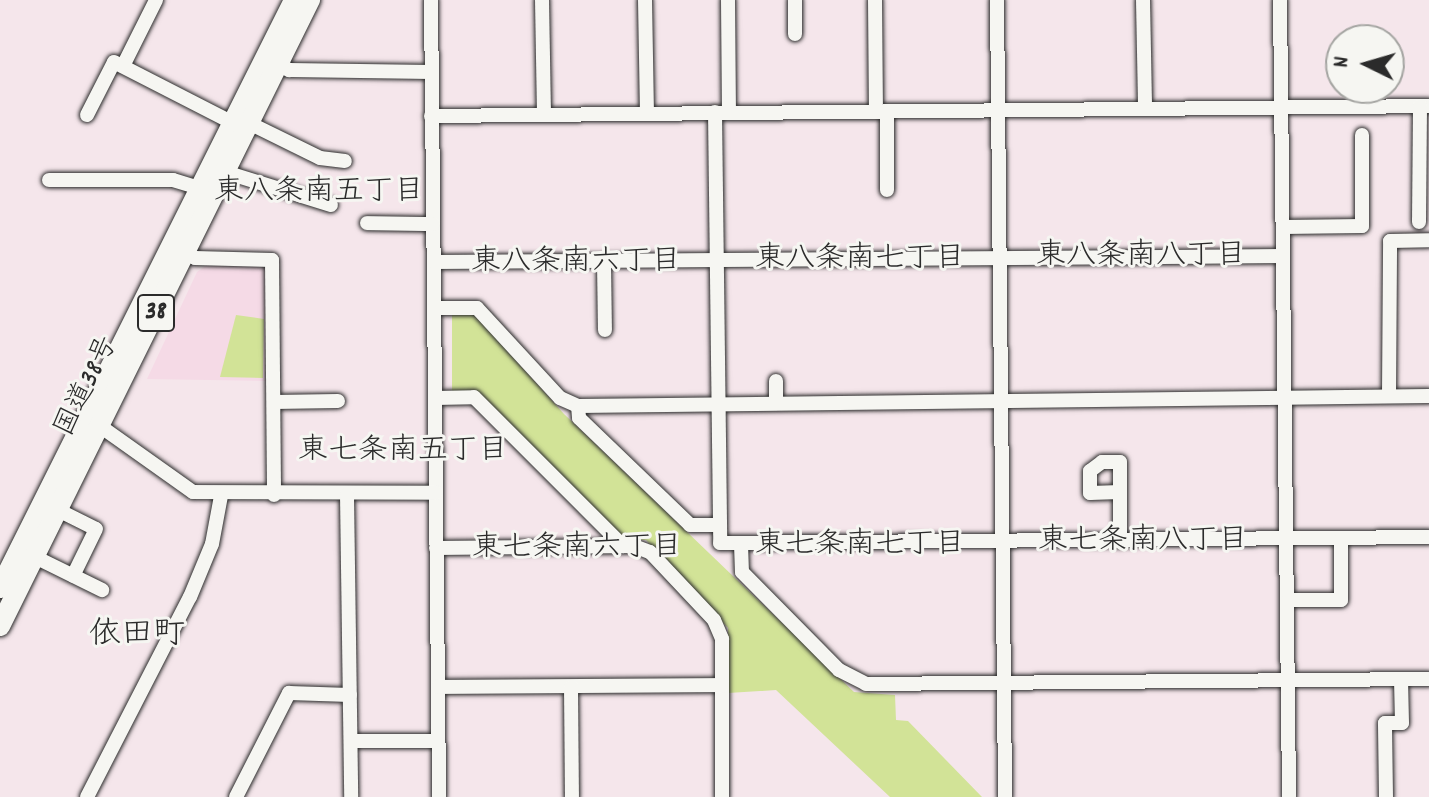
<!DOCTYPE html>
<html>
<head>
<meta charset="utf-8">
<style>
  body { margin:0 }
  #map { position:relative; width:1429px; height:797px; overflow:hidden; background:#f5e6eb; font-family:Dekko,"Klee One",sans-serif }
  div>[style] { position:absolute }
  .built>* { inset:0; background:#f5dae6 }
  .green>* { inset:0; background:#d2e397 }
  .roads { filter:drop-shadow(0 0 2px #2b2b2b) drop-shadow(0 0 2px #2b2b2b) }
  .minor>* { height:14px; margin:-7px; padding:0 7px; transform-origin:7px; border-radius:7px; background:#f6f6f2 }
  .highway>* { height:20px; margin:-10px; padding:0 10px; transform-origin:10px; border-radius:10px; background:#f6f6f2 }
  span { translate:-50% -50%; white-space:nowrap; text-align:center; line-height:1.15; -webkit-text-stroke:6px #f6f6f2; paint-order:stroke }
  .shield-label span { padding:2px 6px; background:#f6f6f2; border:2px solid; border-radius:6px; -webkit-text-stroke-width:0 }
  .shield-label { font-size:26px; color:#2b2b2b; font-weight:700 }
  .street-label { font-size:28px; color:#2b2b2b }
  .neighbourhood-label { font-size:30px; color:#2b2b2b }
  .quarter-label { font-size:32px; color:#2b2b2b }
  .north { position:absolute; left:1325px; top:24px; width:80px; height:80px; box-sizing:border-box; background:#f6f6f2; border:2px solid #a5a5a2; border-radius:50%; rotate:275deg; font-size:22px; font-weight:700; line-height:32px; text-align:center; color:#2b2b2b }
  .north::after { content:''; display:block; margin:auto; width:28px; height:36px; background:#2b2b2b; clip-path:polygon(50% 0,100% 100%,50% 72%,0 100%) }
</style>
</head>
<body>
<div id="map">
  <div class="built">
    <div style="clip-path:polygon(208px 264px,264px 265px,268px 276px,267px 381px,147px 379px,197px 272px)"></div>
  </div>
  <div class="green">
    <div style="clip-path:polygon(452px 313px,475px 315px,564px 414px,854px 692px,895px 695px,896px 720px,908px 721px,982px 797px,890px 797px,776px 690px,728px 693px,728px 628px,646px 540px,623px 539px,475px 393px,452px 393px)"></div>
    <div style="clip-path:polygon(236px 315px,264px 319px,263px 378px,220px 377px)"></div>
  </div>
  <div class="roads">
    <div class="minor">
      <div style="left:431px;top:0;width:797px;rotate:89.42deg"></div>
      <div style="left:542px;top:0;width:114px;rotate:89deg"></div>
      <div style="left:645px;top:0;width:112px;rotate:89deg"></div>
      <div style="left:728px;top:0;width:112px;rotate:89.5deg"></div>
      <div style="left:795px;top:0;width:34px;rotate:90deg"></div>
      <div style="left:875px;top:0;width:111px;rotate:89.5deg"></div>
      <div style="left:997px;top:0;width:797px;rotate:89.42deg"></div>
      <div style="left:1143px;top:0;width:108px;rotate:88.9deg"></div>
      <div style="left:1280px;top:0;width:797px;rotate:89.35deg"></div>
      <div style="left:279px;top:64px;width:12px;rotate:31deg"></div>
      <div style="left:289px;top:70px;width:142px;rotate:0.8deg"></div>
      <div style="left:123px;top:66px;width:74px;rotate:-63.4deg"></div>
      <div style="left:887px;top:111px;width:79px;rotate:90deg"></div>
      <div style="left:715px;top:112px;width:431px;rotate:89.3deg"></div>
      <div style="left:720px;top:543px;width:709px;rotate:-0.48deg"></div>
      <div style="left:87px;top:115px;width:59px;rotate:-63deg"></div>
      <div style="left:114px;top:62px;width:131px;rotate:27.1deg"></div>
      <div style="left:431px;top:116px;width:998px;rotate:-0.57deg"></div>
      <div style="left:249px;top:123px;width:79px;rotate:26.2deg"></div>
      <div style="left:320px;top:158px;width:25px;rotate:7deg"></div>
      <div style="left:225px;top:172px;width:111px;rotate:17.3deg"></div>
      <div style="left:49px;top:180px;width:124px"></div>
      <div style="left:173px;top:180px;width:27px;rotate:17deg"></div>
      <div style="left:1419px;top:222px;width:116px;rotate:-89.5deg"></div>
      <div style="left:367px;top:223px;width:66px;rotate:0.9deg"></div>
      <div style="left:1283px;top:227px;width:79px;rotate:-0.7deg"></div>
      <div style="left:1362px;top:226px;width:91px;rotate:-90deg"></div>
      <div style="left:186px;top:253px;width:10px;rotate:29deg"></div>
      <div style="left:195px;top:258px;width:77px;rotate:1.5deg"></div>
      <div style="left:272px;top:260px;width:235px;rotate:89.5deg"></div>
      <div style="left:434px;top:262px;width:849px;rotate:-0.4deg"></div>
      <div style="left:604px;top:262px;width:68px;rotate:89.2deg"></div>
      <div style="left:434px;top:308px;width:43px"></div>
      <div style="left:477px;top:308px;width:122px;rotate:47.3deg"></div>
      <div style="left:560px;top:398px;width:20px;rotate:24deg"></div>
      <div style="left:578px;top:406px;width:851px;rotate:-0.67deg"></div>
      <div style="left:776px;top:381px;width:22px;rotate:90deg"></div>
      <div style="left:1389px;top:396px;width:155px;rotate:-89.6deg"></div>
      <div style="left:1390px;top:241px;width:39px;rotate:-1deg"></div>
      <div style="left:435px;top:398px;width:39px;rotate:-1deg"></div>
      <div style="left:474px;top:397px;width:211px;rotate:45deg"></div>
      <div style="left:274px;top:402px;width:64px;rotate:-0.9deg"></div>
      <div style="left:578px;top:406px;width:12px;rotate:85deg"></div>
      <div style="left:579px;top:418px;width:154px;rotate:43.9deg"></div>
      <div style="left:690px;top:525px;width:29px"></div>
      <div style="left:100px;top:426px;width:114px;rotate:35.4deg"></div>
      <div style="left:193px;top:492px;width:243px;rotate:0.2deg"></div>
      <div style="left:1120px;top:492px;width:30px;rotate:-90deg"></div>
      <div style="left:1120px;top:462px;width:18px;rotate:180deg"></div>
      <div style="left:1102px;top:462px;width:15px;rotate:143deg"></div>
      <div style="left:1090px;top:471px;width:22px;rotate:90deg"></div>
      <div style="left:1090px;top:493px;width:30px;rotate:-2deg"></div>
      <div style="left:1120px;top:492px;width:49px;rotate:90deg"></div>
      <div style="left:347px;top:495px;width:302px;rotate:89.2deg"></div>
      <div style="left:58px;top:510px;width:42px;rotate:26.6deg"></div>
      <div style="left:96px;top:529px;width:52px;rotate:116.1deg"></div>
      <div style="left:741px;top:544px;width:28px;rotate:88deg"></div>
      <div style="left:742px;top:572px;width:138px;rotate:45.3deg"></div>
      <div style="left:839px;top:670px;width:30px;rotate:27deg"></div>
      <div style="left:866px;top:684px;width:563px;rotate:-0.51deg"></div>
      <div style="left:436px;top:548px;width:198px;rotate:-0.6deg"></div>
      <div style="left:634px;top:546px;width:17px;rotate:21deg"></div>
      <div style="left:650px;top:552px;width:93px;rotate:46.7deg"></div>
      <div style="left:714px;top:620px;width:21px;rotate:67deg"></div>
      <div style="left:722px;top:639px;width:158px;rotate:90deg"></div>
      <div style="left:35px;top:557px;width:75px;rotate:26.2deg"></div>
      <div style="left:1288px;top:600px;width:53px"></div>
      <div style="left:1341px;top:600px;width:61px;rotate:-90deg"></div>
      <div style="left:438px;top:687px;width:284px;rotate:-0.4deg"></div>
      <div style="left:571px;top:687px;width:110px;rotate:89.5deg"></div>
      <div style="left:351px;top:741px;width:87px"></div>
      <div style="left:87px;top:797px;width:225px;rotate:-62.8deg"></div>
      <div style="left:190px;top:597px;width:57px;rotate:-67.5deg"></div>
      <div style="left:212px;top:544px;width:49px;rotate:-79.4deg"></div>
      <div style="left:236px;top:797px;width:117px;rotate:-63deg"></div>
      <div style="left:289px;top:693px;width:61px;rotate:1.9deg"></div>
      <div style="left:1386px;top:797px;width:74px;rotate:-90.8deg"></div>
      <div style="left:1385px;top:723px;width:17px"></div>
      <div style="left:1402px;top:723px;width:43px;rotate:-91.3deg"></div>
    </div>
    <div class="highway">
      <div style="left:0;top:588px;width:657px;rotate:-63.43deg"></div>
      <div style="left:0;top:626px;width:699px;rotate:-63.66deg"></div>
    </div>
  </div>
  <div class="shield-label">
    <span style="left:156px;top:313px">38</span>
  </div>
  <div class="street-label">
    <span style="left:88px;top:387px;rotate:-64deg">国道38号</span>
  </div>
  <div class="neighbourhood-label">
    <span style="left:319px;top:194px">東八条南五丁目</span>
    <span style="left:1141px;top:258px">東八条南八丁目</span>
    <span style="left:860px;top:261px">東八条南七丁目</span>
    <span style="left:576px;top:264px">東八条南六丁目</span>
    <span style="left:403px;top:453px">東七条南五丁目</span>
    <span style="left:1143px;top:543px">東七条南八丁目</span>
    <span style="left:860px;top:547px">東七条南七丁目</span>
    <span style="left:577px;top:550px">東七条南六丁目</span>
  </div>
  <div class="quarter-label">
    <span style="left:137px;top:636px">依田町</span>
  </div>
  <div class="north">N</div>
</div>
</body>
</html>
